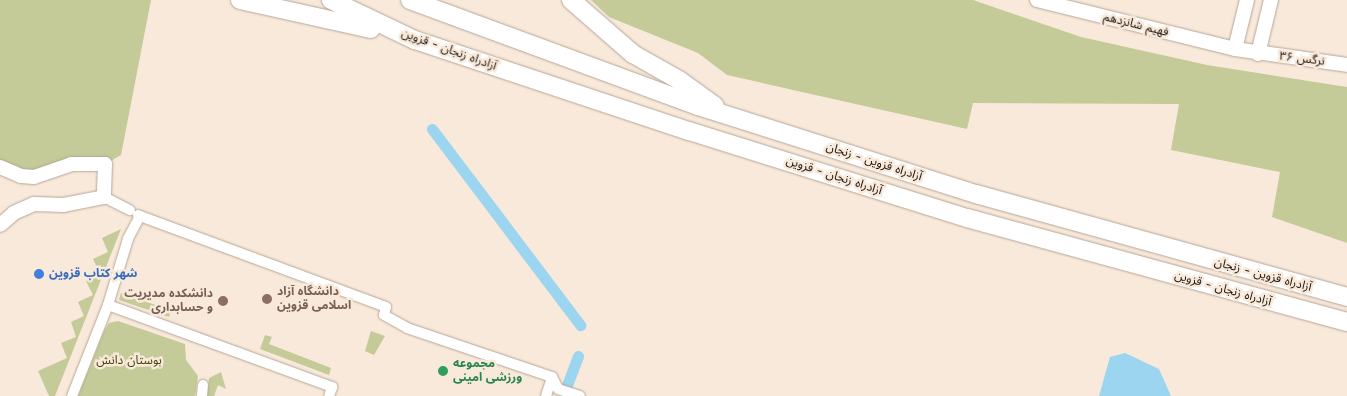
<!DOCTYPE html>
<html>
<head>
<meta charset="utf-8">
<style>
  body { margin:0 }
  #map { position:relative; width:1347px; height:396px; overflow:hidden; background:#f9e9da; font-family:"Work Sans","Noto Sans Arabic",sans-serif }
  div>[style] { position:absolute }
  .green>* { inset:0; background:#c4ca98 }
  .water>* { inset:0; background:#9bd5ef }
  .canal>* { height:11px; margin:-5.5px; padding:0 5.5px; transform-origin:5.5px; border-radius:5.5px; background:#9bd5ef }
  .roads { filter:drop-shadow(0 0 1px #b5a697) drop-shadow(0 0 1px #b5a697) }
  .street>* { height:10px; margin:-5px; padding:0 5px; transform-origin:5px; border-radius:5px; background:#fff }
  .secondary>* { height:14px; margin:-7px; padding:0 7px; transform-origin:7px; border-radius:7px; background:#fff }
  .highway>* { height:18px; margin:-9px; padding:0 9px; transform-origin:9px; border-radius:9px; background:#fff }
  .dots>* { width:14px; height:14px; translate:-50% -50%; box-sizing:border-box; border:2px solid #f9e9da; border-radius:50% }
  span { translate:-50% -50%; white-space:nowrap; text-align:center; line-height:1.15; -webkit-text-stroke:5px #f9e9da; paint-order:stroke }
  .street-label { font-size:12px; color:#17120d }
  .shop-label { font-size:12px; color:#366cbe; font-weight:700 }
  .left { translate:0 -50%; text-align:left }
  .education-label { font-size:12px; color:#785e54; font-weight:700 }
  .right { translate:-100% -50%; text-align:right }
  .park-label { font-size:12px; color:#414506 }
  .leisure-label { font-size:12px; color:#27864d; font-weight:700 }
</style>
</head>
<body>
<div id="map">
  <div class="green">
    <div style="clip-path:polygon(0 0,151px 0,121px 155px,105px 164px,44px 174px,0 167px)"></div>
    <div style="clip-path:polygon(591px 0,973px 0,1081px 37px,1207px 65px,1347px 87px,1347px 243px,1272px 217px,1280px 172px,1171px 150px,1179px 104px,973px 103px,967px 129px,727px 75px,698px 53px,609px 17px)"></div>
    <div style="clip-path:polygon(121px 229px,55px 396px,49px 396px,38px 371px,67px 358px,61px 343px,76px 337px,71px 322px,84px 316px,78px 302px,93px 295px,86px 281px,100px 274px,93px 259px,108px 252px,102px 238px)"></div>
    <div style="clip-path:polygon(121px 293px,164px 308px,167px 302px,173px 305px,169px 317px,119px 300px)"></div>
    <div style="clip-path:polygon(118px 321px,185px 344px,186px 360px,198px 376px,195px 396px,78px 396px,104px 331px,109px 323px)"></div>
    <div style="clip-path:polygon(371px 331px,385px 336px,374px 355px,365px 351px)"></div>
    <div style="clip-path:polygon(265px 335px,272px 337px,269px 344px,331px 368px,329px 375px,260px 349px)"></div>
    <div style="clip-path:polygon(221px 372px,226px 389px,218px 385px,214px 396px,207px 396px,209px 378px)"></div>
  </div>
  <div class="water">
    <div style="clip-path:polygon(1125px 353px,1159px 369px,1171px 396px,1099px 396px,1110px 357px)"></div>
  </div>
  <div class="canal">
    <div style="left:432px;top:129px;width:246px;rotate:52.9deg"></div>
    <div style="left:567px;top:385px;width:31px;rotate:-69deg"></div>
  </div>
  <div class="roads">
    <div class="street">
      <div style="left:104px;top:197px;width:29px;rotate:27deg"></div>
      <div style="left:138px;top:215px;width:2px;rotate:27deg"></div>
      <div style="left:140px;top:216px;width:26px;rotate:118deg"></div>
      <div style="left:128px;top:239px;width:69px;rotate:106.9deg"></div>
      <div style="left:108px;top:305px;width:239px;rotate:20.1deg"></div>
      <div style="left:332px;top:387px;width:9px;rotate:108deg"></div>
      <div style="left:140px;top:216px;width:262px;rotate:20.3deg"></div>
      <div style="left:386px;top:307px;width:8px;rotate:104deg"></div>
      <div style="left:384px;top:315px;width:26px;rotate:29deg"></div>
      <div style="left:407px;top:328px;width:153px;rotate:18.7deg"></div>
      <div style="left:552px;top:377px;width:13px;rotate:63deg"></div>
      <div style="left:558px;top:389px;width:23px;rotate:18deg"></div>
      <div style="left:72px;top:396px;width:98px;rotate:-68.4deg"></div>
      <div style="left:202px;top:396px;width:11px;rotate:-85deg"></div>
      <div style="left:546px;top:396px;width:20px;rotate:-72deg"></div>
    </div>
    <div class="secondary">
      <div style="left:1037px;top:0;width:204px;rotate:13.9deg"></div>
      <div style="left:1247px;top:0;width:50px;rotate:103.8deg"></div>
      <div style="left:1235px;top:49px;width:113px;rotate:8.1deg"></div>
      <div style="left:1258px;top:54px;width:56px;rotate:-76.5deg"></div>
      <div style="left:0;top:167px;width:23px;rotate:23deg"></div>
      <div style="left:21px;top:176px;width:13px;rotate:4deg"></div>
      <div style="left:34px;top:177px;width:39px;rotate:-19deg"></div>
      <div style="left:71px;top:164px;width:34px"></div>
      <div style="left:105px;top:164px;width:33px;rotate:92deg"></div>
      <div style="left:104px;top:197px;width:42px;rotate:169deg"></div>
      <div style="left:63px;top:205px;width:29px;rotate:-178deg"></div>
      <div style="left:34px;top:204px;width:22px;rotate:156deg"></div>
      <div style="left:14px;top:213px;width:18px;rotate:139deg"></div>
    </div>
    <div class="highway">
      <div style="left:240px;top:0;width:134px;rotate:12.5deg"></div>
      <div style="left:331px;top:0;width:93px;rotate:25.5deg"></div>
      <div style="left:415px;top:40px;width:289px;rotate:18.4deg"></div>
      <div style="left:689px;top:131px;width:291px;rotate:17.4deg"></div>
      <div style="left:967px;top:218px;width:394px;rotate:15.3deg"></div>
      <div style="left:410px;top:0;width:307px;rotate:20.2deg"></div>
      <div style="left:698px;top:106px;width:292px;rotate:17.6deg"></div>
      <div style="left:976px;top:194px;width:385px;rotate:15.5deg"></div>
      <div style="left:571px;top:0;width:82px;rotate:41.1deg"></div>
      <div style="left:633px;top:54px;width:53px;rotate:29.5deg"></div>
      <div style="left:679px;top:80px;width:44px;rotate:35.8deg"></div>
    </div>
  </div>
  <div class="dots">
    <div style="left:39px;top:274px;background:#3f7fe0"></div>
    <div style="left:267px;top:299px;background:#8d6e63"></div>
    <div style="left:223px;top:301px;background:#8d6e63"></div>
    <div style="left:443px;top:371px;background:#2e9e5b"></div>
  </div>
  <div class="street-label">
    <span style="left:1136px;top:25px;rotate:14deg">فهیم شانزدهم</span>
    <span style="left:449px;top:50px;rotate:20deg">آزادراه زنجان - قزوین</span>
    <span style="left:1302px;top:59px;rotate:7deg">نرگس ۳۶</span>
    <span style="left:874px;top:162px;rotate:18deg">آزادراه قزوین - زنجان</span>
    <span style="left:834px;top:176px;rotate:18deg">آزادراه زنجان - قزوین</span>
    <span style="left:1263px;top:275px;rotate:15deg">آزادراه قزوین - زنجان</span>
    <span style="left:1223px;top:289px;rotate:16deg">آزادراه زنجان - قزوین</span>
  </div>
  <div class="shop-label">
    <span class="left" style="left:49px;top:274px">شهر کتاب قزوین</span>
  </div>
  <div class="education-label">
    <span class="left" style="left:277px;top:299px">دانشگاه آزاد<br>اسلامی قزوین</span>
    <span class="right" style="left:213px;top:301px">دانشکده مدیریت<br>و حسابداری</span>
  </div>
  <div class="park-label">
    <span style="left:129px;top:361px">بوستان دانش</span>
  </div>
  <div class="leisure-label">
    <span class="left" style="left:453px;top:371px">مجموعه<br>ورزشی امینی</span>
  </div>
</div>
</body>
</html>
